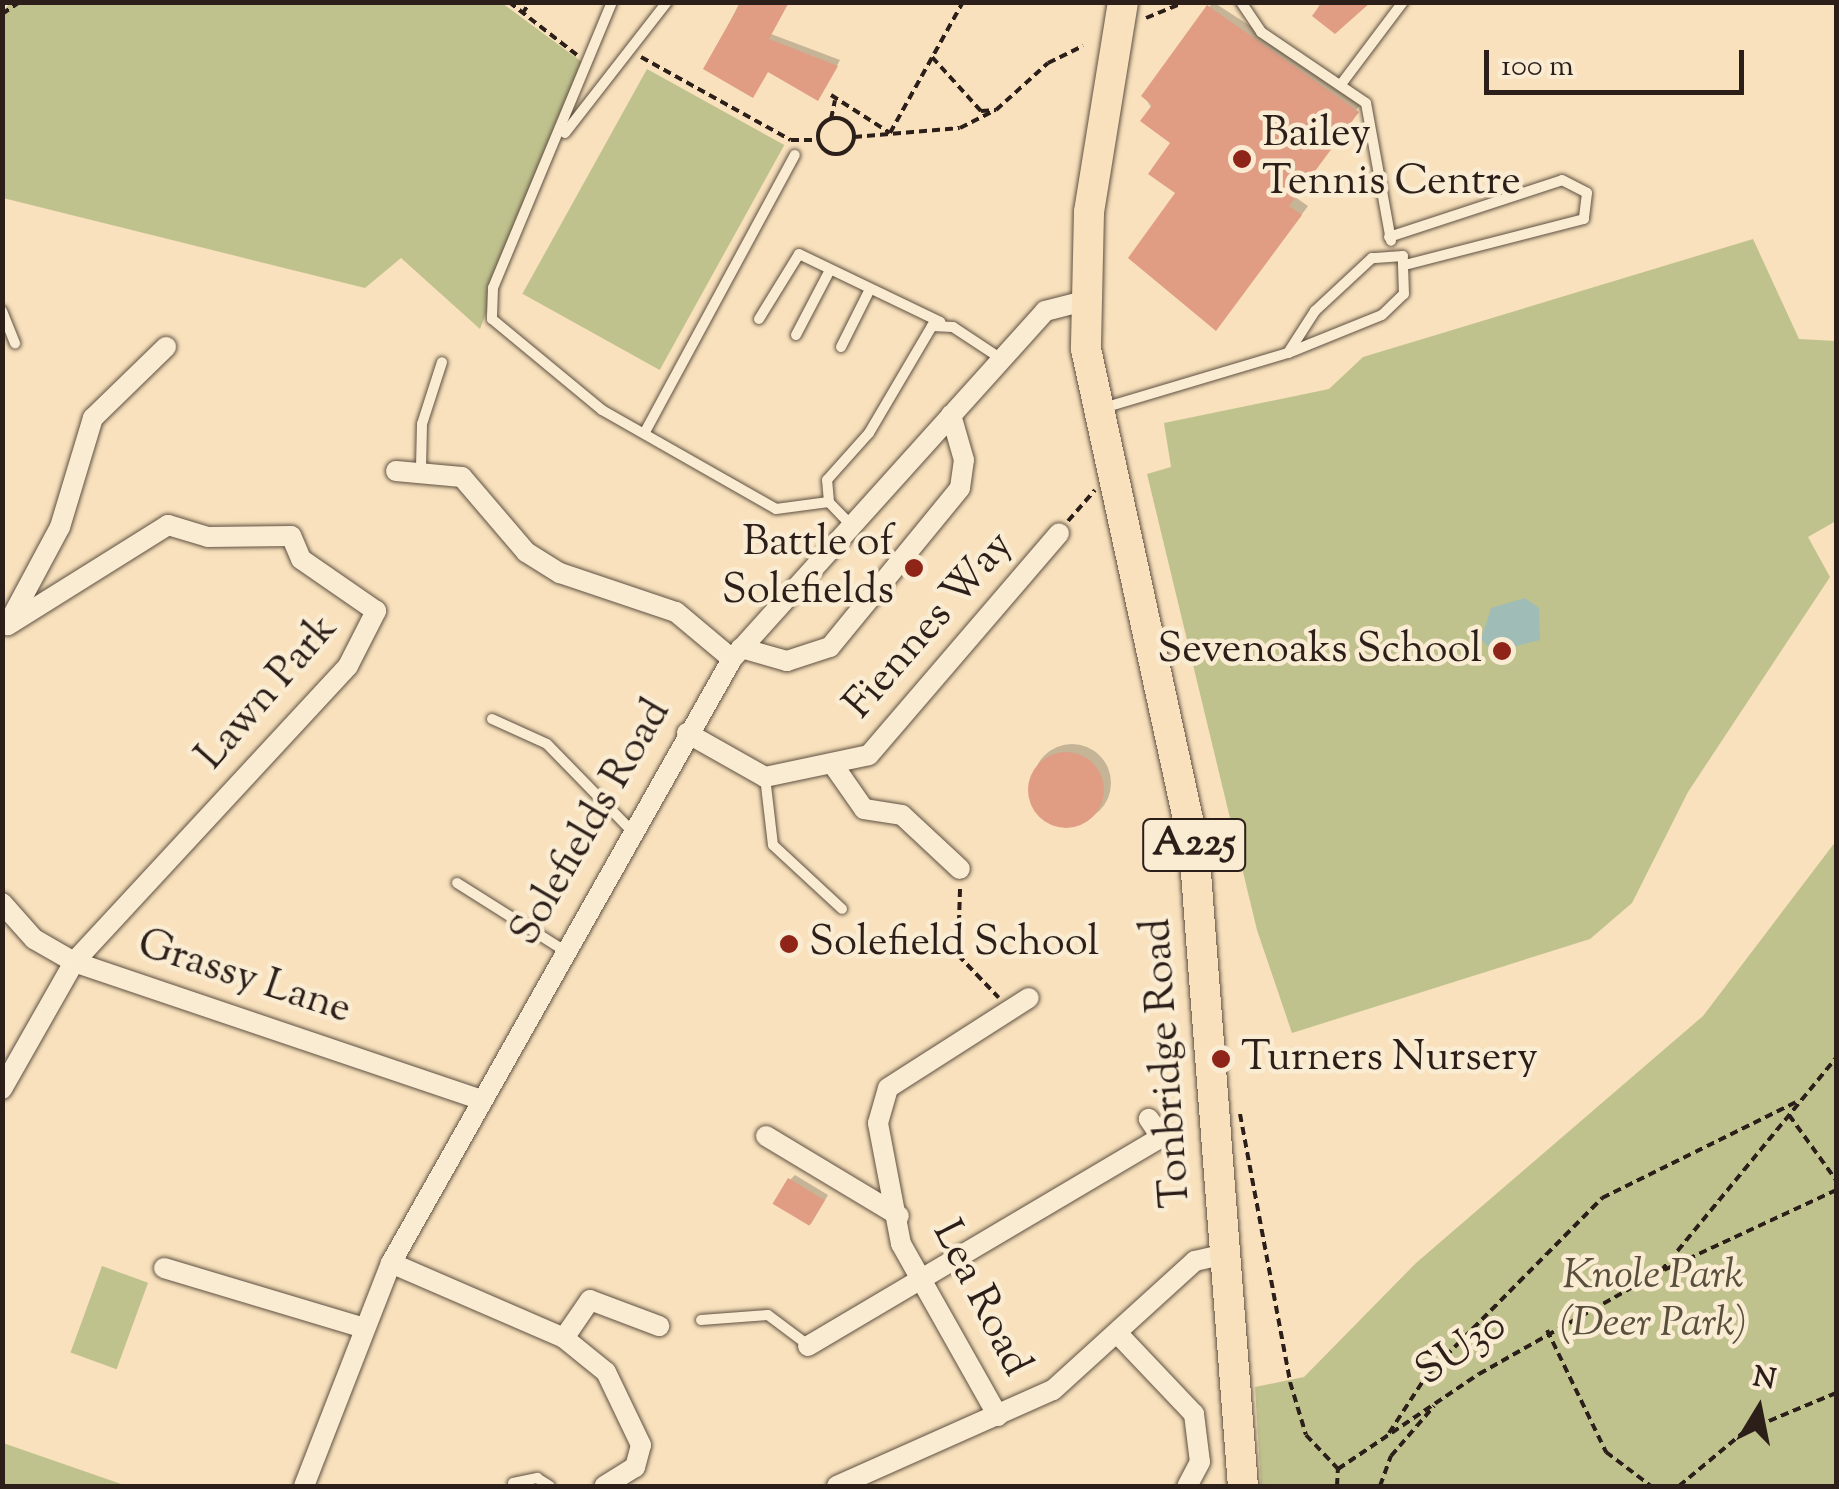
<!DOCTYPE html>
<html>
<head>
<meta charset="utf-8">
<style>
  body { margin:0 }
  #map { position:relative; width:1839px; height:1489px; overflow:hidden; background:#f8e1bc; font-family:"Sorts Mill Goudy",serif }
  div>[style] { position:absolute }
  .green>* { inset:0; background:#c0c28e; transform-origin:0 0 }
  .water>* { inset:0; background:#9fbcb7 }
  .shadow>* { inset:0; background:#0003 }
  .round { border-radius:50% }
  .building>* { inset:0; background:#e09d84; transform-origin:0 0 }
  .path>* { height:4px; margin-top:-2px; transform-origin:0; background:repeating-linear-gradient(90deg,#2c1f1a 0 8px,transparent 0 13px) }
  .path>.ring { margin:-2px; padding:0; box-sizing:content-box; background:none; border:4px solid #2c1f1a; border-radius:50% }
  .roads { filter:drop-shadow(0 0 2px #5f5042) drop-shadow(0 0 2px #5f5042) }
  .lane>* { height:10px; margin:-5px; padding:0 5px; transform-origin:5px; border-radius:5px; background:#faecd3 }
  .street>* { height:20px; margin:-10px; padding:0 10px; transform-origin:10px; border-radius:10px; background:#faecd3 }
  .primary>* { height:30px; margin:-15px; padding:0 15px; transform-origin:15px; border-radius:15px; background:#f8e1bc }
  .dots>* { width:28px; height:28px; translate:-50% -50%; box-sizing:border-box; border:5px solid #faecd3; border-radius:50% }
  span { translate:-50% -50%; white-space:nowrap; text-align:center; line-height:1.15; -webkit-text-stroke:9px #faecd3; paint-order:stroke }
  .shield-label span { padding:2px 8px; background:#faecd3; border:2px solid; border-radius:8px; -webkit-text-stroke-width:0 }
  .shield-label { font-size:40px; color:#2c1f1a; font-weight:700 }
  .poi-label { font-size:42px; color:#2c1f1a }
  .left { translate:0 -50%; text-align:left }
  .right { translate:-100% -50%; text-align:right }
  .street-label { font-size:42px; color:#2c1f1a }
  .park-label { font-size:42px; color:#58503d; font-style:italic }
  .frame { position:absolute; inset:0; border:5px solid #2c1f1a; pointer-events:none }
  .north { position:absolute; left:1709px; top:1359px; width:100px; height:100px; -webkit-text-stroke:8px #faecd3; paint-order:stroke; rotate:10deg; font-size:28px; font-weight:700; line-height:40px; text-align:center; color:#2c1f1a }
  .north::after { content:''; display:block; margin:auto; width:35px; height:45px; background:#2c1f1a; clip-path:polygon(50% 0,100% 100%,50% 72%,0 100%) }
  .scale { position:absolute; left:1484px; top:50px; width:260px; height:45px; box-sizing:border-box; border:5px solid #2c1f1a; border-top:0; padding-left:12px; font-size:30px; line-height:35px; white-space:nowrap; color:#2c1f1a; -webkit-text-stroke:8px #faecd3; paint-order:stroke }
</style>
</head>
<body>
<div id="map">
  <div class="green">
    <div style="clip-path:polygon(11px 2px,502px 3px,582px 62px,480px 329px,401px 258px,365px 288px,3px 198px,2px 12px)"></div>
    <div style="left:647px;top:69px;width:157px;height:257px;rotate:29deg"></div>
    <div style="clip-path:polygon(1753px 239px,1799px 339px,1836px 341px,1836px 521px,1808px 537px,1830px 577px,1688px 792px,1632px 903px,1590px 939px,1292px 1033px,1257px 930px,1147px 474px,1171px 467px,1164px 423px,1329px 389px,1363px 357px)"></div>
    <div style="clip-path:polygon(1836px 841px,1836px 1486px,1261px 1486px,1255px 1387px,1304px 1377px,1416px 1263px,1703px 1016px)"></div>
    <div style="left:102px;top:1266px;width:49px;height:92px;rotate:20deg"></div>
    <div style="clip-path:polygon(2px 1443px,3px 1443px,127px 1486px,3px 1486px)"></div>
  </div>
  <div class="water">
    <div style="clip-path:polygon(1525px 598px,1539px 608px,1540px 640px,1493px 652px,1481px 639px,1491px 608px)"></div>
  </div>
  <div class="shadow">
    <div style="clip-path:polygon(740px 2px,789px 2px,771px 34px,840px 60px,822px 93px,769px 70px,753px 94px,706px 68px)"></div>
    <div style="clip-path:polygon(1213px 2px,1364px 99px,1295px 197px,1308px 206px,1224px 319px,1178px 192px,1173px 142px,1144px 96px)"></div>
    <div style="clip-path:polygon(1321px 2px,1371px 2px,1335px 31px,1315px 15px)"></div>
    <div class="round" style="left:1033px;top:744px;width:78px;height:78px"></div>
    <div style="clip-path:polygon(795px 1175px,828px 1195px,811px 1224px,790px 1180px)"></div>
  </div>
  <div class="building">
    <div style="clip-path:polygon(741px 2px,789px 2px,769px 39px,838px 66px,818px 101px,768px 72px,753px 98px,703px 69px)"></div>
    <div style="clip-path:polygon(1322px 2px,1371px 2px,1335px 34px,1312px 16px)"></div>
    <div style="clip-path:polygon(1207px 5px,1359px 112px,1289px 206px,1302px 215px,1216px 331px,1128px 258px,1175px 193px,1148px 174px,1170px 143px,1140px 121px,1152px 105px,1141px 96px)"></div>
    <div class="round" style="left:1028px;top:752px;width:76px;height:76px"></div>
    <div style="left:788px;top:1178px;width:43px;height:30px;rotate:31deg"></div>
  </div>
  <div class="path">
    <div style="left:509px;top:2px;width:86px;rotate:37.9deg"></div>
    <div style="left:2px;top:14px;width:22px;rotate:-34deg"></div>
    <div style="left:522px;top:14px;width:14px;rotate:-56deg"></div>
    <div style="left:1146px;top:18px;width:42px;rotate:-22.3deg"></div>
    <div style="left:641px;top:57px;width:171px;rotate:29deg"></div>
    <div style="left:791px;top:140px;width:28px"></div>
    <div style="left:932px;top:57px;width:73px;rotate:47.8deg"></div>
    <div style="left:981px;top:111px;width:15px;rotate:-4deg"></div>
    <div style="left:996px;top:110px;width:70px;rotate:-42.1deg"></div>
    <div style="left:1048px;top:63px;width:39px;rotate:-26deg"></div>
    <div style="left:831px;top:95px;width:70px;rotate:32.8deg"></div>
    <div style="left:890px;top:133px;width:150px;rotate:-60.9deg"></div>
    <div class="ring" style="left:818px;top:118px;width:32px;height:32px"></div>
    <div style="left:831px;top:119px;width:19px;rotate:-78deg"></div>
    <div style="left:854px;top:137px;width:106px;rotate:-4.9deg"></div>
    <div style="left:960px;top:128px;width:35px;rotate:-27deg"></div>
    <div style="left:1068px;top:521px;width:41px;rotate:-48.9deg"></div>
    <div style="left:960px;top:889px;width:66px;rotate:91.7deg"></div>
    <div style="left:958px;top:955px;width:59px;rotate:46.4deg"></div>
    <div style="left:1240px;top:1114px;width:273px;rotate:79.4deg"></div>
    <div style="left:1290px;top:1382px;width:55px;rotate:73.2deg"></div>
    <div style="left:1306px;top:1435px;width:47px;rotate:46.7deg"></div>
    <div style="left:1789px;top:1115px;width:80px;rotate:54.1deg"></div>
    <div style="left:1664px;top:1270px;width:190px;rotate:-24.9deg"></div>
    <div style="left:1547px;top:1330px;width:136px;rotate:64.2deg"></div>
    <div style="left:1606px;top:1452px;width:56px;rotate:37.1deg"></div>
    <div style="left:1389px;top:1433px;width:69px;rotate:-56.8deg"></div>
    <div style="left:1427px;top:1375px;width:249px;rotate:-45.3deg"></div>
    <div style="left:1602px;top:1198px;width:216px;rotate:-26.3deg"></div>
    <div style="left:1337px;top:1486px;width:17px;rotate:-87deg"></div>
    <div style="left:1338px;top:1469px;width:170px;rotate:-34deg"></div>
    <div style="left:1479px;top:1374px;width:209px;rotate:-29.5deg"></div>
    <div style="left:1661px;top:1271px;width:276px;rotate:-50.6deg"></div>
    <div style="left:1380px;top:1486px;width:32px;rotate:-70deg"></div>
    <div style="left:1391px;top:1456px;width:66px;rotate:-49.3deg"></div>
    <div style="left:1679px;top:1486px;width:86px;rotate:-39.8deg"></div>
    <div style="left:1745px;top:1431px;width:99px;rotate:-22.7deg"></div>
  </div>
  <div class="roads">
    <div class="lane">
      <div style="left:612px;top:2px;width:310px;rotate:112.6deg"></div>
      <div style="left:493px;top:288px;width:31px;rotate:92deg"></div>
      <div style="left:492px;top:319px;width:143px;rotate:39.6deg"></div>
      <div style="left:602px;top:410px;width:200px;rotate:29.6deg"></div>
      <div style="left:776px;top:509px;width:53px;rotate:-7.5deg"></div>
      <div style="left:1241px;top:2px;width:36px;rotate:56deg"></div>
      <div style="left:1261px;top:32px;width:127px;rotate:34.1deg"></div>
      <div style="left:1366px;top:103px;width:140px;rotate:79.7deg"></div>
      <div style="left:1342px;top:83px;width:101px;rotate:-53deg"></div>
      <div style="left:565px;top:133px;width:166px;rotate:-52.1deg"></div>
      <div style="left:1389px;top:237px;width:182px;rotate:-18.2deg"></div>
      <div style="left:1562px;top:180px;width:28px;rotate:27deg"></div>
      <div style="left:1587px;top:193px;width:26px;rotate:97deg"></div>
      <div style="left:1584px;top:219px;width:181px;rotate:165.6deg"></div>
      <div style="left:2px;top:311px;width:35px;rotate:68deg"></div>
      <div style="left:759px;top:319px;width:76px;rotate:-58.4deg"></div>
      <div style="left:799px;top:254px;width:157px;rotate:25.7deg"></div>
      <div style="left:796px;top:335px;width:73px;rotate:-62.4deg"></div>
      <div style="left:841px;top:347px;width:60px;rotate:-63.4deg"></div>
      <div style="left:1103px;top:408px;width:193px;rotate:-16.6deg"></div>
      <div style="left:1288px;top:353px;width:101px;rotate:-22deg"></div>
      <div style="left:1382px;top:315px;width:30px;rotate:-44deg"></div>
      <div style="left:1404px;top:294px;width:38px;rotate:-92deg"></div>
      <div style="left:1403px;top:256px;width:31px;rotate:176deg"></div>
      <div style="left:1372px;top:258px;width:78px;rotate:137.1deg"></div>
      <div style="left:1315px;top:311px;width:50px;rotate:122.7deg"></div>
      <div style="left:645px;top:432px;width:315px;rotate:-61.6deg"></div>
      <div style="left:421px;top:468px;width:44px;rotate:-88.7deg"></div>
      <div style="left:422px;top:424px;width:65px;rotate:-72.1deg"></div>
      <div style="left:849px;top:523px;width:29px;rotate:-134deg"></div>
      <div style="left:829px;top:502px;width:22px;rotate:-95deg"></div>
      <div style="left:827px;top:480px;width:63px;rotate:-48.2deg"></div>
      <div style="left:869px;top:433px;width:124px;rotate:-59.5deg"></div>
      <div style="left:932px;top:326px;width:21px;rotate:3deg"></div>
      <div style="left:953px;top:327px;width:56px;rotate:33.4deg"></div>
      <div style="left:492px;top:719px;width:60px;rotate:24.4deg"></div>
      <div style="left:547px;top:744px;width:119px;rotate:45.7deg"></div>
      <div style="left:765px;top:777px;width:68px;rotate:83.3deg"></div>
      <div style="left:773px;top:845px;width:94px;rotate:42.8deg"></div>
      <div style="left:457px;top:883px;width:124px;rotate:32.2deg"></div>
      <div style="left:701px;top:1320px;width:67px;rotate:-4.3deg"></div>
      <div style="left:768px;top:1315px;width:50px;rotate:36.9deg"></div>
      <div style="left:513px;top:1483px;width:25px;rotate:-12deg"></div>
      <div style="left:537px;top:1478px;width:15px;rotate:32deg"></div>
    </div>
    <div class="street">
      <div style="left:396px;top:471px;width:66px;rotate:5.2deg"></div>
      <div style="left:462px;top:477px;width:99px;rotate:49.5deg"></div>
      <div style="left:526px;top:552px;width:40px;rotate:32deg"></div>
      <div style="left:560px;top:573px;width:122px;rotate:18.6deg"></div>
      <div style="left:676px;top:612px;width:73px;rotate:40deg"></div>
      <div style="left:8px;top:624px;width:110px;rotate:-61.8deg"></div>
      <div style="left:60px;top:527px;width:114px;rotate:-73.2deg"></div>
      <div style="left:93px;top:418px;width:102px;rotate:-44.2deg"></div>
      <div style="left:741px;top:648px;width:48px;rotate:15.8deg"></div>
      <div style="left:787px;top:661px;width:45px;rotate:-18deg"></div>
      <div style="left:830px;top:647px;width:205px;rotate:-50.7deg"></div>
      <div style="left:960px;top:488px;width:28px;rotate:-82deg"></div>
      <div style="left:964px;top:460px;width:47px;rotate:-106.1deg"></div>
      <div style="left:687px;top:733px;width:90px;rotate:29.4deg"></div>
      <div style="left:765px;top:777px;width:106px;rotate:-11.9deg"></div>
      <div style="left:869px;top:755px;width:292px;rotate:-49.4deg"></div>
      <div style="left:834px;top:766px;width:52px;rotate:55.1deg"></div>
      <div style="left:864px;top:809px;width:38px;rotate:9deg"></div>
      <div style="left:902px;top:815px;width:79px;rotate:43deg"></div>
      <div style="left:2px;top:903px;width:48px;rotate:48.4deg"></div>
      <div style="left:34px;top:939px;width:46px;rotate:29.9deg"></div>
      <div style="left:74px;top:962px;width:427px;rotate:18.7deg"></div>
      <div style="left:2px;top:1089px;width:146px;rotate:-60.4deg"></div>
      <div style="left:74px;top:962px;width:403px;rotate:-47.2deg"></div>
      <div style="left:348px;top:666px;width:62px;rotate:-63deg"></div>
      <div style="left:376px;top:611px;width:91px;rotate:-145.3deg"></div>
      <div style="left:301px;top:559px;width:25px;rotate:-113deg"></div>
      <div style="left:291px;top:536px;width:83px;rotate:179.3deg"></div>
      <div style="left:208px;top:537px;width:42px;rotate:-163.3deg"></div>
      <div style="left:168px;top:525px;width:189px;rotate:148deg"></div>
      <div style="left:766px;top:1136px;width:155px;rotate:31deg"></div>
      <div style="left:391px;top:1263px;width:189px;rotate:23.4deg"></div>
      <div style="left:564px;top:1338px;width:54px;rotate:39deg"></div>
      <div style="left:606px;top:1372px;width:81px;rotate:64.4deg"></div>
      <div style="left:641px;top:1445px;width:23px;rotate:105deg"></div>
      <div style="left:635px;top:1467px;width:36px;rotate:148deg"></div>
      <div style="left:164px;top:1268px;width:209px;rotate:16.7deg"></div>
      <div style="left:1119px;top:1335px;width:109px;rotate:46.5deg"></div>
      <div style="left:1194px;top:1414px;width:48px;rotate:82.9deg"></div>
      <div style="left:1200px;top:1462px;width:27px;rotate:118deg"></div>
      <div style="left:564px;top:1338px;width:46px;rotate:-55.6deg"></div>
      <div style="left:590px;top:1300px;width:74px;rotate:20.6deg"></div>
      <div style="left:808px;top:1346px;width:410px;rotate:-30.6deg"></div>
      <div style="left:1161px;top:1137px;width:22px;rotate:-124deg"></div>
      <div style="left:998px;top:1416px;width:197px;rotate:-119.4deg"></div>
      <div style="left:901px;top:1244px;width:123px;rotate:-100.8deg"></div>
      <div style="left:878px;top:1123px;width:36px;rotate:-74deg"></div>
      <div style="left:888px;top:1088px;width:167px;rotate:-32.6deg"></div>
      <div style="left:304px;top:1486px;width:239px;rotate:-68.7deg"></div>
      <div style="left:391px;top:1263px;width:694px;rotate:-60.55deg"></div>
      <div style="left:732px;top:659px;width:468px;rotate:-48deg"></div>
      <div style="left:1045px;top:311px;width:40px;rotate:-14.4deg"></div>
      <div style="left:837px;top:1486px;width:236px;rotate:-24deg"></div>
      <div style="left:1053px;top:1390px;width:192px;rotate:-42.3deg"></div>
      <div style="left:1195px;top:1261px;width:31px;rotate:-13deg"></div>
    </div>
    <div class="primary">
      <div style="left:1123px;top:2px;width:213px;rotate:99.2deg"></div>
      <div style="left:1089px;top:212px;width:137px;rotate:91.3deg"></div>
      <div style="left:1086px;top:349px;width:510px;rotate:77.76deg"></div>
      <div style="left:1194px;top:847px;width:641px;rotate:85.62deg"></div>
    </div>
  </div>
  <div class="dots">
    <div style="left:1242px;top:159px;background:#8f2418"></div>
    <div style="left:914px;top:568px;background:#8f2418"></div>
    <div style="left:1502px;top:651px;background:#8f2418"></div>
    <div style="left:789px;top:944px;background:#8f2418"></div>
    <div style="left:1221px;top:1059px;background:#8f2418"></div>
  </div>
  <div class="shield-label">
    <span style="left:1194px;top:845px">A225</span>
  </div>
  <div class="poi-label">
    <span class="left" style="left:1262px;top:159px">Bailey<br>Tennis Centre</span>
    <span class="right" style="left:894px;top:568px">Battle of<br>Solefields</span>
    <span class="right" style="left:1482px;top:651px">Sevenoaks School</span>
    <span class="left" style="left:809px;top:944px">Solefield School</span>
    <span class="left" style="left:1241px;top:1059px">Turners Nursery</span>
  </div>
  <div class="street-label">
    <span style="left:930px;top:626px;rotate:-49deg">Fiennes Way</span>
    <span style="left:268px;top:693px;rotate:-49deg">Lawn Park</span>
    <span style="left:592px;top:823px;rotate:-60deg">Solefields Road</span>
    <span style="left:244px;top:978px;rotate:18deg">Grassy Lane</span>
    <span style="left:1168px;top:1063px;rotate:-94deg">Tonbridge Road</span>
    <span style="left:980px;top:1299px;rotate:63deg">Lea Road</span>
    <span style="left:1462px;top:1350px;rotate:-34deg">SU30</span>
  </div>
  <div class="park-label">
    <span style="left:1653px;top:1301px">Knole Park<br>(Deer Park)</span>
  </div>
  <div class="frame"></div>
  <div class="north">N</div>
  <div class="scale">100 m</div>
</div>
</body>
</html>
